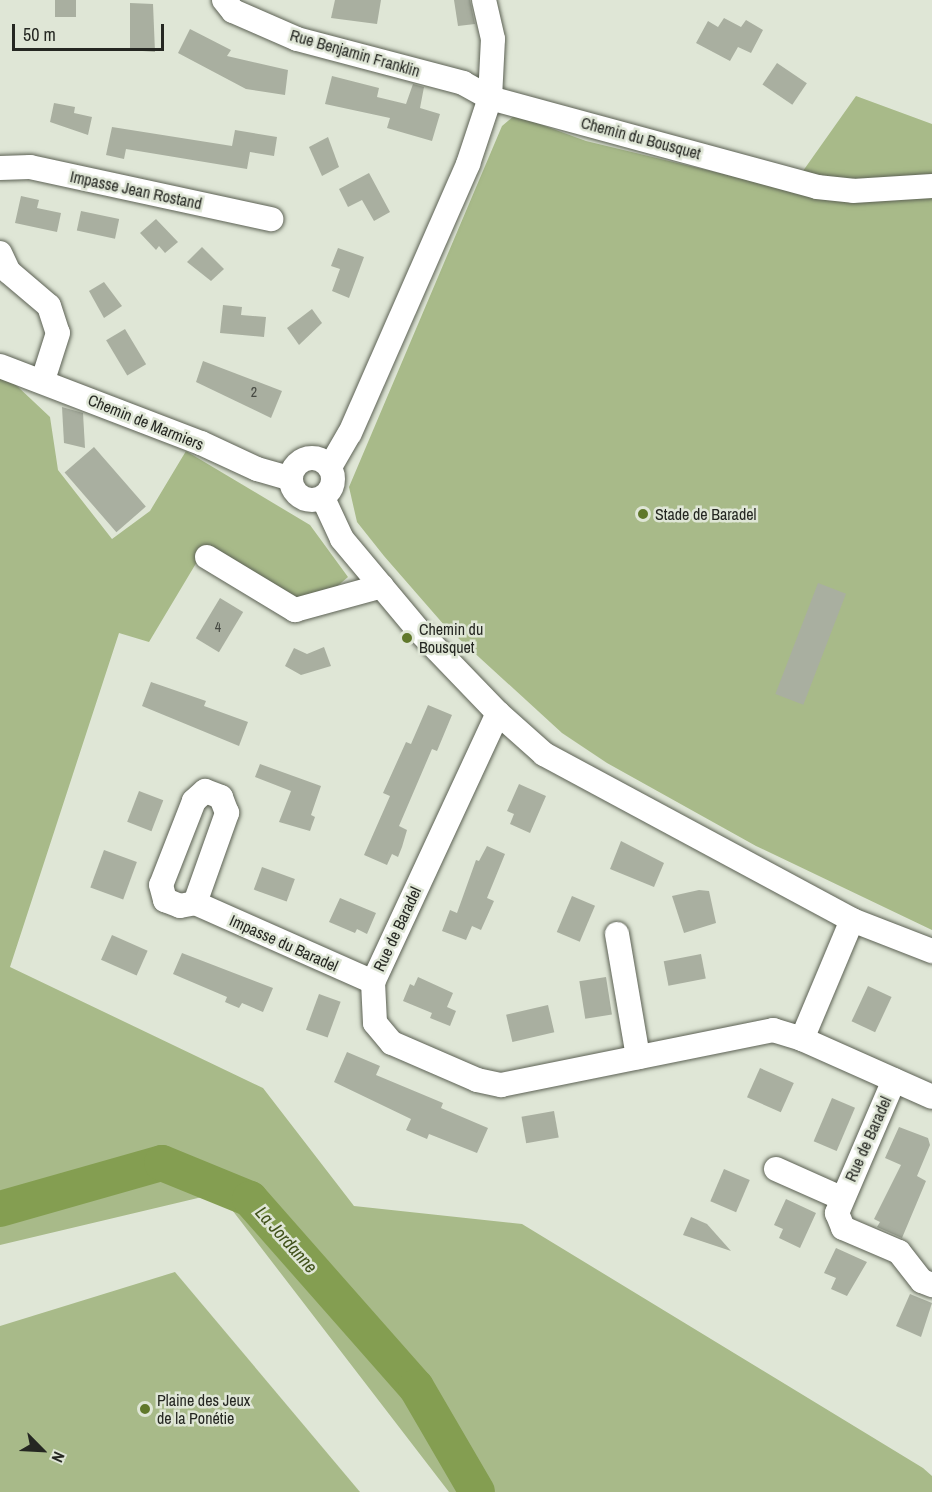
<!DOCTYPE html>
<html>
<head>
<meta charset="utf-8">
<style>
  body { margin:0 }
  #map { position:relative; width:932px; height:1492px; overflow:hidden; background:#dfe6d6; font-family:"Archivo Narrow",sans-serif }
  div>[style] { position:absolute }
  .green>* { inset:0; background:#a8ba89 }
  .river>* { height:36px; margin:-18px; padding:0 18px; transform-origin:18px; border-radius:18px; background:#849e51 }
  .building>* { inset:0; background:#a9afa0; transform-origin:0 0 }
  .roads { filter:drop-shadow(0 0 2px #5c6154) drop-shadow(0 0 2px #5c6154) }
  .minor>* { height:24px; margin:-12px; padding:0 12px; transform-origin:12px; border-radius:12px; background:#fff }
  .minor>.ring { margin:-12px; padding:0; box-sizing:content-box; background:none; border:24px solid #fff; border-radius:50% }
  .dots>* { width:16px; height:16px; translate:-50% -50%; box-sizing:border-box; border:3px solid #dfe6d6; border-radius:50% }
  span { translate:-50% -50%; white-space:nowrap; text-align:center; line-height:1.15; -webkit-text-stroke:5px #dfe6d6; paint-order:stroke }
  .number-label { font-size:14px; color:#464942 }
  .number-label span { -webkit-text-stroke-width:0 }
  .street-label { font-size:16px; color:#252722 }
  .poi-label { font-size:16px; color:#252722 }
  .left { translate:0 -50%; text-align:left }
  .water-label { font-size:18px; color:#40511a; font-style:italic }
  .north { position:absolute; left:12px; top:1420px; width:60px; height:60px; -webkit-text-stroke:4px #dfe6d6; paint-order:stroke; rotate:114deg; font-size:16px; font-weight:700; line-height:24px; text-align:center; color:#252722 }
  .north::after { content:''; display:block; margin:auto; width:21px; height:27px; background:#252722; clip-path:polygon(50% 0,100% 100%,50% 72%,0 100%) }
  .scale { position:absolute; left:12px; top:24px; width:152px; height:27px; box-sizing:border-box; border:3px solid #252722; border-top:0; padding-left:8px; font-size:18px; line-height:21px; white-space:nowrap; color:#252722; -webkit-text-stroke:4px #dfe6d6; paint-order:stroke }
</style>
</head>
<body>
<div id="map">
  <div class="green">
    <div style="clip-path:polygon(856px 96px,932px 124px,932px 930px,756px 846px,607px 763px,562px 733px,445px 626px,384px 556px,357px 522px,349px 487px,502px 126px,515px 115px,586px 141px,794px 191px,798px 178px)"></div>
    <div style="clip-path:polygon(0 370px,50px 417px,58px 470px,112px 539px,150px 511px,186px 451px,310px 525px,348px 577px,328px 594px,302px 600px,207px 545px,149px 642px,119px 633px,10px 967px,263px 1088px,354px 1206px,522px 1224px,923px 1468px,932px 1476px,932px 1492px,449px 1492px,219px 1193px,0 1245px)"></div>
    <div style="clip-path:polygon(175px 1272px,360px 1492px,0 1492px,0 1326px)"></div>
  </div>
  <div class="river">
    <div style="left:0;top:1209px;width:168px;rotate:-15.9deg"></div>
    <div style="left:162px;top:1163px;width:95px;rotate:22.2deg"></div>
    <div style="left:250px;top:1199px;width:251px;rotate:48.6deg"></div>
    <div style="left:416px;top:1387px;width:121px;rotate:59.8deg"></div>
  </div>
  <div class="building">
    <div style="left:55px;top:0;width:21px;height:17px"></div>
    <div style="clip-path:polygon(335px 0,381px 0,377px 24px,331px 18px)"></div>
    <div style="clip-path:polygon(454px 0,470px 0,475px 24px,458px 26px)"></div>
    <div style="clip-path:polygon(130px 3px,153px 4px,155px 52px,130px 50px)"></div>
    <div style="clip-path:polygon(724px 18px,741px 27px,746px 20px,763px 30px,751px 53px,738px 47px,730px 61px,696px 43px,708px 21px,718px 27px)"></div>
    <div style="clip-path:polygon(190px 29px,231px 50px,227px 56px,288px 70px,285px 95px,246px 89px,178px 53px)"></div>
    <div style="left:777px;top:63px;width:36px;height:26px;rotate:34deg"></div>
    <div style="clip-path:polygon(332px 76px,379px 88px,377px 97px,406px 104px,413px 84px,424px 87px,420px 108px,440px 114px,432px 141px,387px 128px,390px 118px,325px 104px)"></div>
    <div style="clip-path:polygon(54px 103px,75px 107px,74px 113px,92px 117px,88px 135px,50px 122px)"></div>
    <div style="clip-path:polygon(112px 127px,232px 146px,235px 130px,277px 137px,274px 156px,250px 152px,247px 169px,126px 149px,124px 159px,106px 155px)"></div>
    <div style="clip-path:polygon(328px 137px,339px 167px,322px 176px,309px 147px)"></div>
    <div style="clip-path:polygon(369px 173px,390px 212px,374px 221px,362px 200px,348px 207px,339px 189px)"></div>
    <div style="clip-path:polygon(21px 196px,39px 200px,37px 208px,61px 213px,57px 232px,15px 223px)"></div>
    <div style="left:81px;top:211px;width:39px;height:20px;rotate:12deg"></div>
    <div style="clip-path:polygon(156px 219px,178px 242px,165px 253px,159px 246px,156px 250px,140px 233px)"></div>
    <div style="clip-path:polygon(202px 247px,224px 269px,211px 281px,187px 262px)"></div>
    <div style="clip-path:polygon(338px 248px,364px 257px,349px 298px,332px 291px,340px 269px,331px 266px)"></div>
    <div style="clip-path:polygon(104px 282px,122px 306px,104px 318px,89px 291px)"></div>
    <div style="clip-path:polygon(223px 305px,242px 307px,241px 315px,266px 317px,264px 337px,220px 333px)"></div>
    <div style="clip-path:polygon(312px 309px,322px 323px,299px 345px,287px 328px)"></div>
    <div style="left:125px;top:329px;width:41px;height:22px;rotate:59deg"></div>
    <div style="clip-path:polygon(203px 361px,282px 391px,271px 418px,196px 382px)"></div>
    <div style="clip-path:polygon(62px 407px,83px 413px,85px 448px,64px 443px)"></div>
    <div style="left:94px;top:447px;width:79px;height:39px;rotate:49deg"></div>
    <div style="left:818px;top:583px;width:30px;height:119px;rotate:21deg"></div>
    <div style="left:220px;top:598px;width:27px;height:47px;rotate:31deg"></div>
    <div style="clip-path:polygon(324px 647px,331px 666px,301px 675px,285px 666px,294px 648px,307px 654px)"></div>
    <div style="clip-path:polygon(151px 682px,206px 701px,204px 706px,248px 722px,239px 746px,142px 706px)"></div>
    <div style="clip-path:polygon(428px 705px,452px 715px,437px 751px,432px 749px,399px 826px,407px 830px,402px 847px,398px 857px,392px 854px,387px 865px,364px 855px,390px 796px,383px 793px,406px 742px,411px 744px)"></div>
    <div style="clip-path:polygon(260px 764px,321px 786px,311px 815px,315px 817px,310px 831px,279px 822px,291px 791px,255px 777px)"></div>
    <div style="clip-path:polygon(519px 784px,546px 796px,530px 833px,510px 824px,514px 814px,507px 811px)"></div>
    <div style="left:139px;top:791px;width:26px;height:33px;rotate:21deg"></div>
    <div style="clip-path:polygon(621px 841px,664px 863px,654px 887px,610px 869px)"></div>
    <div style="clip-path:polygon(487px 846px,505px 854px,487px 898px,494px 901px,481px 930px,472px 926px,466px 940px,442px 931px,450px 910px,457px 913px,476px 860px,479px 861px)"></div>
    <div style="left:104px;top:850px;width:35px;height:40px;rotate:20deg"></div>
    <div style="left:262px;top:867px;width:35px;height:24px;rotate:20deg"></div>
    <div style="clip-path:polygon(699px 890px,709px 891px,716px 923px,684px 933px,672px 896px)"></div>
    <div style="left:572px;top:896px;width:25px;height:39px;rotate:23deg"></div>
    <div style="clip-path:polygon(340px 898px,376px 913px,367px 934px,357px 929px,355px 933px,329px 922px)"></div>
    <div style="left:112px;top:935px;width:39px;height:27px;rotate:24deg"></div>
    <div style="clip-path:polygon(182px 953px,273px 988px,263px 1012px,242px 1003px,239px 1008px,225px 1002px,227px 997px,173px 974px)"></div>
    <div style="left:701px;top:954px;width:25px;height:38px;rotate:79deg"></div>
    <div style="clip-path:polygon(418px 977px,453px 993px,447px 1007px,456px 1011px,450px 1026px,430px 1018px,432px 1013px,403px 1001px,410px 984px,414px 986px)"></div>
    <div style="left:606px;top:977px;width:38px;height:27px;rotate:81deg"></div>
    <div style="left:868px;top:986px;width:26px;height:39px;rotate:25deg"></div>
    <div style="left:319px;top:994px;width:23px;height:38px;rotate:20deg"></div>
    <div style="left:548px;top:1005px;width:28px;height:43px;rotate:77deg"></div>
    <div style="clip-path:polygon(347px 1052px,380px 1066px,376px 1075px,443px 1103px,441px 1108px,488px 1128px,477px 1153px,429px 1134px,427px 1139px,406px 1130px,411px 1119px,334px 1082px)"></div>
    <div style="left:760px;top:1068px;width:37px;height:32px;rotate:24deg"></div>
    <div style="left:832px;top:1098px;width:25px;height:47px;rotate:23deg"></div>
    <div style="left:554px;top:1111px;width:27px;height:33px;rotate:80deg"></div>
    <div style="clip-path:polygon(899px 1127px,928px 1138px,930px 1145px,917px 1176px,926px 1181px,902px 1238px,877px 1227px,880px 1222px,874px 1219px,901px 1165px,885px 1158px)"></div>
    <div style="left:724px;top:1169px;width:28px;height:35px;rotate:23deg"></div>
    <div style="clip-path:polygon(786px 1199px,816px 1213px,800px 1248px,779px 1238px,783px 1229px,774px 1225px)"></div>
    <div style="clip-path:polygon(691px 1217px,707px 1224px,731px 1251px,683px 1235px)"></div>
    <div style="clip-path:polygon(836px 1248px,867px 1262px,847px 1296px,831px 1289px,836px 1278px,824px 1273px)"></div>
    <div style="clip-path:polygon(910px 1294px,932px 1303px,921px 1337px,896px 1326px)"></div>
  </div>
  <div class="roads">
    <div class="minor">
      <div style="left:224px;top:0;width:14px;rotate:51deg"></div>
      <div style="left:233px;top:11px;width:70px;rotate:23.6deg"></div>
      <div style="left:297px;top:39px;width:172px;rotate:14.8deg"></div>
      <div style="left:463px;top:83px;width:31px;rotate:29deg"></div>
      <div style="left:490px;top:98px;width:339px;rotate:15.2deg"></div>
      <div style="left:817px;top:187px;width:36px;rotate:6deg"></div>
      <div style="left:853px;top:191px;width:79px;rotate:-3.6deg"></div>
      <div style="left:0;top:168px;width:30px;rotate:-2deg"></div>
      <div style="left:30px;top:167px;width:247px;rotate:12.2deg"></div>
      <div style="left:0;top:253px;width:21px;rotate:65deg"></div>
      <div style="left:9px;top:272px;width:52px;rotate:40.4deg"></div>
      <div style="left:49px;top:306px;width:28px;rotate:72deg"></div>
      <div style="left:58px;top:333px;width:49px;rotate:107.7deg"></div>
      <div style="left:0;top:366px;width:215px;rotate:21deg"></div>
      <div style="left:201px;top:443px;width:62px;rotate:24.9deg"></div>
      <div style="left:257px;top:469px;width:35px;rotate:16deg"></div>
      <div class="ring" style="left:291px;top:458px;width:18px;height:18px"></div>
      <div style="left:330px;top:467px;width:39px;rotate:-60deg"></div>
      <div style="left:350px;top:433px;width:294px;rotate:-66.3deg"></div>
      <div style="left:468px;top:164px;width:70px;rotate:-71.6deg"></div>
      <div style="left:490px;top:98px;width:59px;rotate:-87.1deg"></div>
      <div style="left:493px;top:39px;width:40px;rotate:-103deg"></div>
      <div style="left:323px;top:498px;width:45px;rotate:65.1deg"></div>
      <div style="left:342px;top:539px;width:120px;rotate:50.1deg"></div>
      <div style="left:419px;top:631px;width:114px;rotate:46.1deg"></div>
      <div style="left:498px;top:713px;width:62px;rotate:41.7deg"></div>
      <div style="left:544px;top:754px;width:350px;rotate:28.3deg"></div>
      <div style="left:852px;top:920px;width:86px;rotate:21.2deg"></div>
      <div style="left:207px;top:557px;width:103px;rotate:31.1deg"></div>
      <div style="left:295px;top:610px;width:90px;rotate:-15.4deg"></div>
      <div style="left:498px;top:713px;width:297px;rotate:114.9deg"></div>
      <div style="left:373px;top:982px;width:41px;rotate:87.2deg"></div>
      <div style="left:375px;top:1023px;width:26px;rotate:50deg"></div>
      <div style="left:392px;top:1043px;width:93px;rotate:23.5deg"></div>
      <div style="left:477px;top:1080px;width:25px;rotate:12deg"></div>
      <div style="left:501px;top:1085px;width:278px;rotate:-11.4deg"></div>
      <div style="left:773px;top:1030px;width:30px;rotate:17deg"></div>
      <div style="left:802px;top:1039px;width:142px;rotate:24deg"></div>
      <div style="left:195px;top:903px;width:96px;rotate:-70.4deg"></div>
      <div style="left:227px;top:813px;width:17px;rotate:-111deg"></div>
      <div style="left:221px;top:797px;width:17px;rotate:-159deg"></div>
      <div style="left:205px;top:791px;width:15px;rotate:138deg"></div>
      <div style="left:194px;top:801px;width:90px;rotate:111.4deg"></div>
      <div style="left:161px;top:885px;width:16px;rotate:75deg"></div>
      <div style="left:165px;top:900px;width:16px;rotate:22deg"></div>
      <div style="left:180px;top:906px;width:15px;rotate:-11deg"></div>
      <div style="left:195px;top:903px;width:195px;rotate:23.9deg"></div>
      <div style="left:617px;top:934px;width:125px;rotate:80.3deg"></div>
      <div style="left:802px;top:1039px;width:129px;rotate:-67.2deg"></div>
      <div style="left:894px;top:1080px;width:145px;rotate:113.2deg"></div>
      <div style="left:837px;top:1213px;width:16px;rotate:68deg"></div>
      <div style="left:843px;top:1228px;width:61px;rotate:23.2deg"></div>
      <div style="left:899px;top:1252px;width:37px;rotate:52deg"></div>
      <div style="left:922px;top:1281px;width:11px;rotate:22deg"></div>
      <div style="left:776px;top:1169px;width:71px;rotate:24deg"></div>
    </div>
  </div>
  <div class="dots">
    <div style="left:643px;top:514px;background:#60782b"></div>
    <div style="left:407px;top:638px;background:#60782b"></div>
    <div style="left:145px;top:1409px;background:#60782b"></div>
  </div>
  <div class="number-label">
    <span style="left:254px;top:392px">2</span>
    <span style="left:218px;top:627px">4</span>
  </div>
  <div class="street-label">
    <span style="left:355px;top:53px;rotate:16deg">Rue Benjamin Franklin</span>
    <span style="left:641px;top:138px;rotate:15deg">Chemin du Bousquet</span>
    <span style="left:136px;top:190px;rotate:12deg">Impasse Jean Rostand</span>
    <span style="left:146px;top:422px;rotate:22deg">Chemin de Marmiers</span>
    <span style="left:397px;top:929px;rotate:-65deg">Rue de Baradel</span>
    <span style="left:284px;top:943px;rotate:24deg">Impasse du Baradel</span>
    <span style="left:868px;top:1139px;rotate:-66deg">Rue de Baradel</span>
  </div>
  <div class="poi-label">
    <span class="left" style="left:655px;top:514px">Stade de Baradel</span>
    <span class="left" style="left:419px;top:638px">Chemin du<br>Bousquet</span>
    <span class="left" style="left:157px;top:1409px">Plaine des Jeux<br>de la Ponétie</span>
  </div>
  <div class="water-label">
    <span style="left:286px;top:1240px;rotate:48deg">La Jordanne</span>
  </div>
  <div class="north">N</div>
  <div class="scale">50 m</div>
</div>
</body>
</html>
